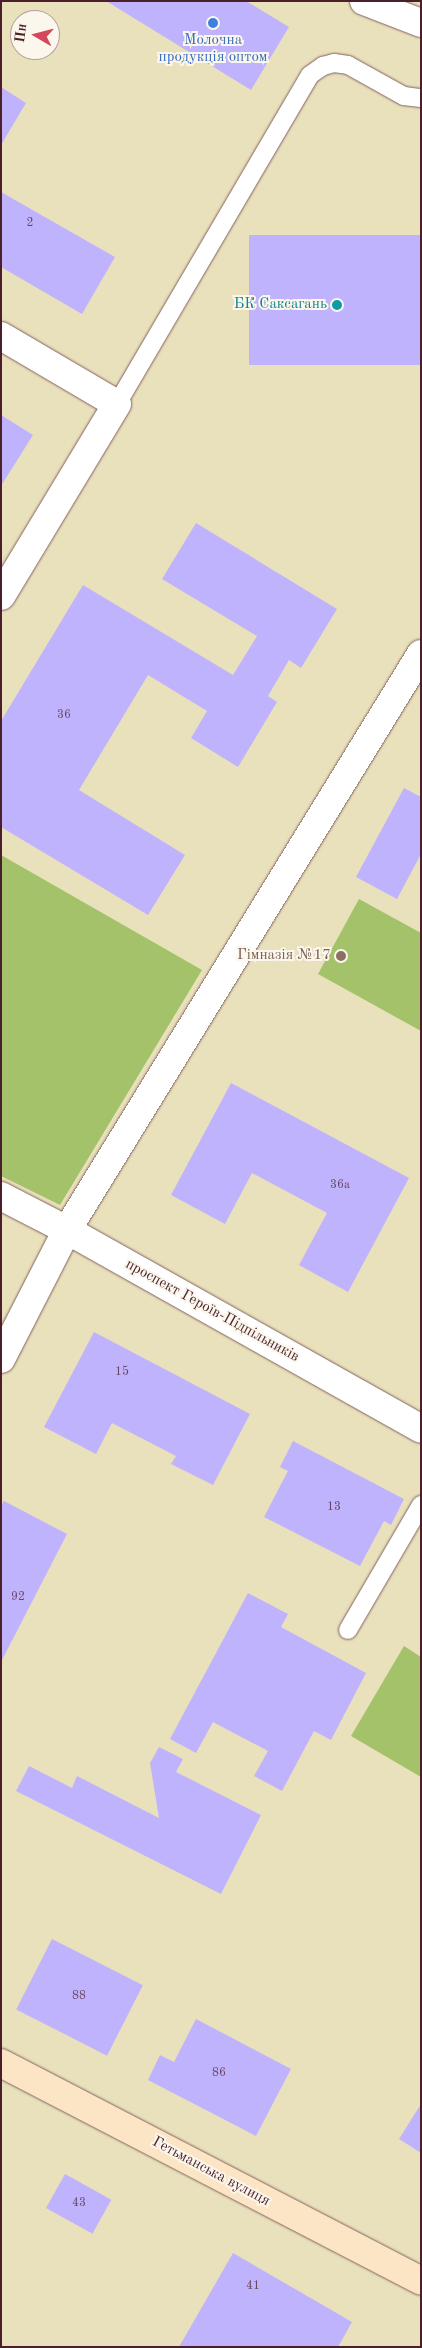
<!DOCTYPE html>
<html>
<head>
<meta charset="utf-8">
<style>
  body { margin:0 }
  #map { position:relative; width:422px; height:2348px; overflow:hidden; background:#e9e0bc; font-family:"Old Standard TT",serif }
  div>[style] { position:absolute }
  .green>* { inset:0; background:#a3c26a }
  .building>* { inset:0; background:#c0b3fd; transform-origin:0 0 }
  .roads { filter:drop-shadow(0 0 1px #82635e) drop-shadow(0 0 1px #82635e) }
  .lane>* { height:18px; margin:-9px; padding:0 9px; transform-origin:9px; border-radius:9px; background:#fff }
  .street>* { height:28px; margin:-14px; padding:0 14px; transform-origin:14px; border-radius:14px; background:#fff }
  .secondary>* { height:28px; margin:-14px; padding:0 14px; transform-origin:14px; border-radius:14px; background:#fce5c4 }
  .dots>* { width:14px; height:14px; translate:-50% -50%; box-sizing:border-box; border:2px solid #fbf7ec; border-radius:50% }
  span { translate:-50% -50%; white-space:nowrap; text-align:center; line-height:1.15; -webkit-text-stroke:4px #fbf7ec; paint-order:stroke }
  .number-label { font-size:12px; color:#684460 }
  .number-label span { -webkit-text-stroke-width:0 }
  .shop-label { font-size:15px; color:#366cbe }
  .culture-label { font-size:15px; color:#0d838f }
  .right { translate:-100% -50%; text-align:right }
  .education-label { font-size:15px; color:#785e54 }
  .street-label { font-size:15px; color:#4a1f2b }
  .frame { position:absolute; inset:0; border:2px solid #4a1f2b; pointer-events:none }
  .north { position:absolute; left:10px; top:10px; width:50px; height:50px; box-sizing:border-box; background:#fbf7ec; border:1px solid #b4a19f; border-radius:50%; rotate:278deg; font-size:14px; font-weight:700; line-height:20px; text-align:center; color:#4a1f2b }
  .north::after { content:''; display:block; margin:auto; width:18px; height:22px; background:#d1495b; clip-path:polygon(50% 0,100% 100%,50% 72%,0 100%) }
</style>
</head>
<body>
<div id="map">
  <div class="green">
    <div style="clip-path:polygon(1px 855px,202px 970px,60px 1205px,1px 1176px)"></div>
    <div style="clip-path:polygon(359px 899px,421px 933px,421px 1031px,318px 974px)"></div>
    <div style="clip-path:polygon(404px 1646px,421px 1657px,421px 1777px,351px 1736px)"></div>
  </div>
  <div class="building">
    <div style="clip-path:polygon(106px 1px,246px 1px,289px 27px,251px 90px)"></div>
    <div style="clip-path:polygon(1px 87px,26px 103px,1px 145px)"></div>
    <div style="clip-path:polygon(1px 192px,115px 257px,82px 314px,1px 267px)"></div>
    <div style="left:421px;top:235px;width:130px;height:172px;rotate:90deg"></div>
    <div style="clip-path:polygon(1px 415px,33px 435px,1px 486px)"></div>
    <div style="clip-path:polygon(196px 523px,337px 609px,301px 668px,289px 660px,268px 696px,277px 702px,238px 767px,191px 738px,207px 711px,148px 675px,79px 790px,185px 855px,148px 915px,1px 827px,1px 721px,83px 585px,233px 675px,257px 636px,162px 579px)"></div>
    <div style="clip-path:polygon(404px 788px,421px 797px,421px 854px,397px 899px,356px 877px)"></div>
    <div style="clip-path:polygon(231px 1083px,409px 1178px,348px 1292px,299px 1265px,327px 1213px,252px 1173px,225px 1224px,171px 1195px)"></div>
    <div style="clip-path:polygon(94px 1332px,250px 1414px,213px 1485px,171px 1464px,176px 1456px,112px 1423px,96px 1454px,44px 1427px)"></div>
    <div style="clip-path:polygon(293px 1441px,404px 1499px,391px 1525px,384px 1521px,360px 1566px,264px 1517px,288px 1471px,280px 1467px)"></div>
    <div style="clip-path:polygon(4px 1501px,67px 1534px,1px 1662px,1px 1506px)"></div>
    <div style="clip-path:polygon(248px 1593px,288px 1614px,281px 1627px,366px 1673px,331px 1740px,314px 1731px,282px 1791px,254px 1776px,268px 1751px,213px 1722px,196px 1753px,170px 1739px)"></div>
    <div style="clip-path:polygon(159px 1747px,183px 1759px,176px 1772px,261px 1815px,221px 1894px,16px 1791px,29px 1766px,72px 1788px,77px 1776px,159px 1818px,150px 1763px)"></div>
    <div style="left:52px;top:1939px;width:102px;height:79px;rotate:27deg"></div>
    <div style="clip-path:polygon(196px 2019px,291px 2069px,256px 2136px,148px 2080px,160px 2055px,174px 2062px)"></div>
    <div style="clip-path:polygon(421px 2104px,421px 2153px,399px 2139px)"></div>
    <div style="left:65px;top:2174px;width:53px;height:39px;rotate:29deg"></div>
    <div style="clip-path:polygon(233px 2253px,352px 2322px,338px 2347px,179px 2347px)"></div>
  </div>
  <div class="roads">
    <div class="lane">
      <div style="left:117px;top:404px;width:381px;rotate:-59.6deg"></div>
      <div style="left:310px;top:75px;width:16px;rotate:-35deg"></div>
      <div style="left:323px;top:66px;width:11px;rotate:-15deg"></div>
      <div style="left:334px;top:63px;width:14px;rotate:8deg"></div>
      <div style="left:348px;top:65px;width:64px;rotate:29deg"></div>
      <div style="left:404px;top:96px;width:17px;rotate:7deg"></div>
      <div style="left:348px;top:1630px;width:145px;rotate:-59.7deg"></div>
    </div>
    <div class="street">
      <div style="left:364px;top:1px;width:61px;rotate:21.1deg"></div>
      <div style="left:1px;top:336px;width:134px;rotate:30.4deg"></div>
      <div style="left:117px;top:404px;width:224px;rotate:121.1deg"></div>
      <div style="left:1px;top:1196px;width:74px;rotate:27.3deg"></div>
      <div style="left:67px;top:1230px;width:406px;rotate:29.3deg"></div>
      <div style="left:1px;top:1359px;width:145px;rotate:-62.9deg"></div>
      <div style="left:67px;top:1230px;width:676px;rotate:-58.43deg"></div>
    </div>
    <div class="secondary">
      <div style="left:1px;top:2063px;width:473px;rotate:27.4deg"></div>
    </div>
  </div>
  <div class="dots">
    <div style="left:213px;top:23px;background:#3f7fe0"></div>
    <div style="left:337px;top:305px;background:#0f9aa8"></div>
    <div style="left:341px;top:956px;background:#8d6e63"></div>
  </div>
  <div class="number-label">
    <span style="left:30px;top:224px">2</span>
    <span style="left:64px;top:716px">36</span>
    <span style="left:340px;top:1186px">36а</span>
    <span style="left:122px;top:1373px">15</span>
    <span style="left:334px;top:1508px">13</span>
    <span style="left:18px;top:1598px">92</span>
    <span style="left:79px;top:1997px">88</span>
    <span style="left:219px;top:2074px">86</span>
    <span style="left:79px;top:2204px">43</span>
    <span style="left:253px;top:2287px">41</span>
  </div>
  <div class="shop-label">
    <span style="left:213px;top:49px">Молочна<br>продукція оптом</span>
  </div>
  <div class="culture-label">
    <span class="right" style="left:327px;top:305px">БК Саксагань</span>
  </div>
  <div class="education-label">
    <span class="right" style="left:331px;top:956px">Гімназія №17</span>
  </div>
  <div class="street-label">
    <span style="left:212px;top:1311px;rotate:29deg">проспект Героїв-Підпільників</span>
    <span style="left:211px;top:2172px;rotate:28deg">Гетьманська вулиця</span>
  </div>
  <div class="frame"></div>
  <div class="north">Пн</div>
</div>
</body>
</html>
